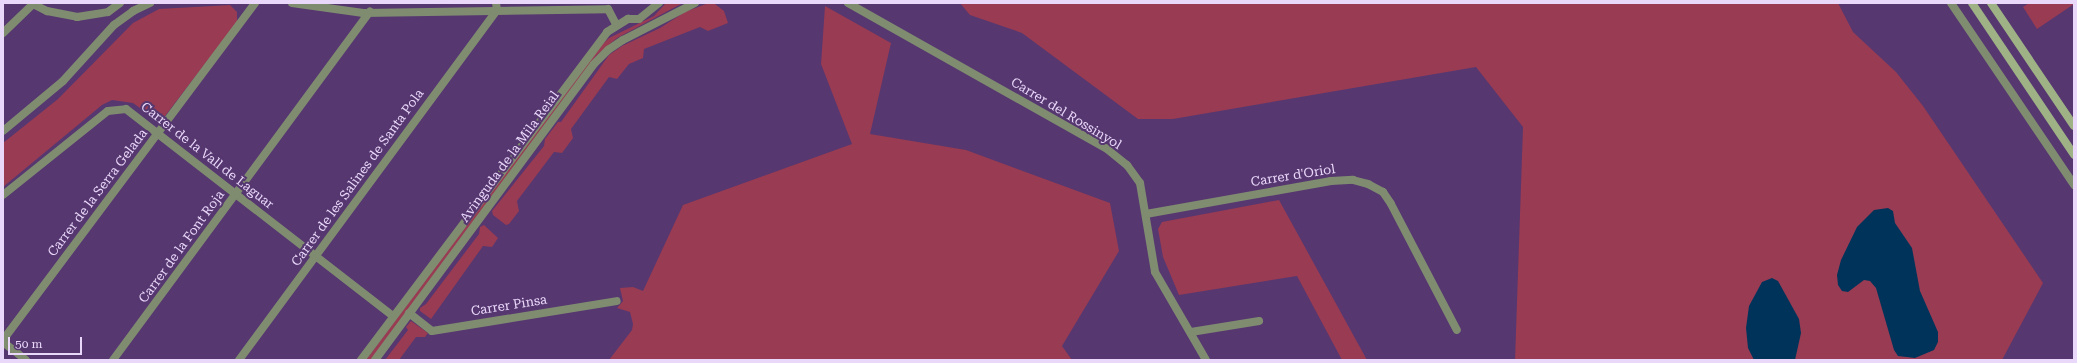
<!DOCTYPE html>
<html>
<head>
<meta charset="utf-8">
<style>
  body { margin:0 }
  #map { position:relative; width:2077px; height:363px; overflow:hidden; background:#563770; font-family:"Roboto Serif",serif }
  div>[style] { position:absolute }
  .green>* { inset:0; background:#983b53 }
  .water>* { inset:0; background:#00335a }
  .street>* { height:8px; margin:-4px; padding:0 4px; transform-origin:4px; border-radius:4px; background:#7f8c70 }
  .secondary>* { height:8px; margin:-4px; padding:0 4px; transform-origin:4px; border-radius:4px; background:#9eb285 }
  span { translate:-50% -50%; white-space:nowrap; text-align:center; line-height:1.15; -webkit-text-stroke:4px #563770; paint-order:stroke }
  .street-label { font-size:13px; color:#e9d8fa }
  .frame { position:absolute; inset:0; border:4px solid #e9d8fa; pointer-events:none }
  .scale { position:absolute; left:8px; top:337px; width:74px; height:18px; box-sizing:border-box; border:2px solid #e9d8fa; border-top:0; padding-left:5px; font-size:12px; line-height:14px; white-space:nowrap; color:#e9d8fa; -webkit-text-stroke:3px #563770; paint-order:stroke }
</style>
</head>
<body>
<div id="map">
  <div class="green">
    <div style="clip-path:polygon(666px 3px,681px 4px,617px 38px,596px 56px,372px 360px,366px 360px,594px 52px,609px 38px,654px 16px)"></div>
    <div style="clip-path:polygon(960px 3px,1838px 3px,1853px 32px,1896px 72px,1923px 106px,2043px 283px,2002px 360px,1515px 360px,1523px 127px,1476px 67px,1173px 119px,1138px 119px,1022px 33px,970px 15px)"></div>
    <div style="clip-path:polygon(2029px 3px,2074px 3px,2074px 4px,2037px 29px,2023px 7px)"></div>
    <div style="clip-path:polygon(715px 4px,724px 11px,728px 23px,708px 31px,700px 27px,644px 49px,643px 58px,629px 64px,617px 79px,609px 77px,571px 129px,573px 138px,562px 153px,554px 152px,517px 201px,519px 211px,509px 224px,506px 225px,493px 215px,492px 211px,544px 146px,545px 139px,558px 122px,561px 122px,609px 55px,622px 46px,660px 28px,685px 12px,706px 4px)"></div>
    <div style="clip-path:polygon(230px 5px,237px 12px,237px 22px,165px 116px,155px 119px,133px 103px,112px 100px,102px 105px,3px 187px,3px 143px,58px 99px,133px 23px,159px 9px)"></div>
    <div style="clip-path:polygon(825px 6px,891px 43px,870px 134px,966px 150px,1110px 203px,1119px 251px,1062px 346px,1072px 360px,609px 360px,632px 330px,633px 324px,630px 312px,617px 308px,623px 301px,620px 288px,633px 287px,643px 291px,683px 205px,852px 144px,821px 64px)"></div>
    <div style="clip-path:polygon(1279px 200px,1367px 360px,1342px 360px,1297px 276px,1179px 295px,1163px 257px,1158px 229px,1162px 222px)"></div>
    <div style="clip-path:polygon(484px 225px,498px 238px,492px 247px,483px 246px,431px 319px,420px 311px,420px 308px,426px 304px,479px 234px,480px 227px)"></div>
    <div style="clip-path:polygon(411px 321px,428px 333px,425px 337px,416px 337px,399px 360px,385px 360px,408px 330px,406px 327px)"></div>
  </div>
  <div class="water">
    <div style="clip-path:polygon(1888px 208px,1893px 211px,1895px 223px,1912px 248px,1920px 291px,1938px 332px,1938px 342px,1934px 350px,1915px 358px,1898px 356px,1894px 350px,1876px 288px,1870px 281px,1864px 280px,1848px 292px,1842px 291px,1838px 285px,1837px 275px,1841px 260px,1857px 227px,1874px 210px)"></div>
    <div style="clip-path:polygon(1772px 278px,1778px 281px,1799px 319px,1801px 333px,1795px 360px,1754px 360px,1748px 348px,1746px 328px,1749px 306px,1762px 282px)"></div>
  </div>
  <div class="street">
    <div style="left:31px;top:3px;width:18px;rotate:27deg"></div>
    <div style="left:47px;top:11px;width:31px;rotate:11deg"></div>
    <div style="left:77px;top:17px;width:31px;rotate:-9deg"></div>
    <div style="left:108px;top:12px;width:15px;rotate:-37deg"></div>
    <div style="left:292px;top:3px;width:72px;rotate:8deg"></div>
    <div style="left:363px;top:13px;width:245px;rotate:-0.9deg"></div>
    <div style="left:608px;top:9px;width:17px;rotate:62deg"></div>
    <div style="left:848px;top:3px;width:297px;rotate:29.4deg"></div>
    <div style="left:1107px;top:149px;width:26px;rotate:39deg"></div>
    <div style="left:1127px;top:165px;width:22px;rotate:54deg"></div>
    <div style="left:1140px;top:183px;width:90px;rotate:80.4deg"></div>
    <div style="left:1155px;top:272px;width:102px;rotate:59.9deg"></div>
    <div style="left:1951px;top:3px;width:220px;rotate:55.9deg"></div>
    <div style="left:3px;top:33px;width:42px;rotate:-44deg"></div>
    <div style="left:3px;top:131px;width:78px;rotate:-39.8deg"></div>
    <div style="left:63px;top:81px;width:76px;rotate:-47.7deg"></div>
    <div style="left:114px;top:25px;width:24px;rotate:-36deg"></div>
    <div style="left:133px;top:11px;width:19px;rotate:-25deg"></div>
    <div style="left:3px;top:195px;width:134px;rotate:-38.7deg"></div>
    <div style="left:108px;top:111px;width:18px;rotate:-6deg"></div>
    <div style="left:126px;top:109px;width:338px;rotate:37.8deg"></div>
    <div style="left:1146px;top:214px;width:188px;rotate:-10.1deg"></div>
    <div style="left:1331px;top:181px;width:22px;rotate:-3deg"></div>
    <div style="left:1353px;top:180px;width:16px;rotate:15deg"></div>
    <div style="left:1368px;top:184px;width:17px;rotate:28deg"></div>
    <div style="left:1383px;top:192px;width:14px;rotate:56deg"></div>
    <div style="left:1391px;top:204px;width:142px;rotate:62.4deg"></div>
    <div style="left:409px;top:313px;width:29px;rotate:38deg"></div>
    <div style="left:432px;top:331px;width:187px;rotate:-9.2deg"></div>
    <div style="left:1191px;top:332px;width:69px;rotate:-9.2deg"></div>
    <div style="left:3px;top:340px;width:421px;rotate:-53.2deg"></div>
    <div style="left:3px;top:342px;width:29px;rotate:38deg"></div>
    <div style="left:113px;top:360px;width:433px;rotate:-53.6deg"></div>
    <div style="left:239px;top:360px;width:435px;rotate:-53.6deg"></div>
    <div style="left:497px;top:10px;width:7px;rotate:-98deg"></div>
    <div style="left:361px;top:360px;width:410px;rotate:-53.1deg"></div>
    <div style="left:607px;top:32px;width:25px;rotate:-32deg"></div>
    <div style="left:628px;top:19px;width:11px"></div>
    <div style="left:639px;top:19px;width:26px;rotate:-39deg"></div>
    <div style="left:375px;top:360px;width:368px;rotate:-53.5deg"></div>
    <div style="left:594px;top:64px;width:20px;rotate:-45deg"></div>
    <div style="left:608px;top:50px;width:18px;rotate:-34deg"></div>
    <div style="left:623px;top:40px;width:81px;rotate:-27.2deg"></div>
  </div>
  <div class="secondary">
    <div style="left:1972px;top:3px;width:183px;rotate:56.1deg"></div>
    <div style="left:1991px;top:3px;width:148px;rotate:56deg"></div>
  </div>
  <div class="street-label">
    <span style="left:1066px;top:114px;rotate:31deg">Carrer del Rossinyol</span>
    <span style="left:207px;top:156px;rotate:38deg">Carrer de la Vall de Laguar</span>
    <span style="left:510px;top:157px;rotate:-54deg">Avinguda de la Mila Reial</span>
    <span style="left:1293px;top:176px;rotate:-9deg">Carrer d'Oriol</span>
    <span style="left:358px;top:178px;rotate:-54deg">Carrer de les Salines de Santa Pola</span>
    <span style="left:98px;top:193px;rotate:-53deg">Carrer de la Serra Gelada</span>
    <span style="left:182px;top:247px;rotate:-54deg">Carrer de la Font Roja</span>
    <span style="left:509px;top:306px;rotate:-9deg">Carrer Pinsa</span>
  </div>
  <div class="frame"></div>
  <div class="scale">50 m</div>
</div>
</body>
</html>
